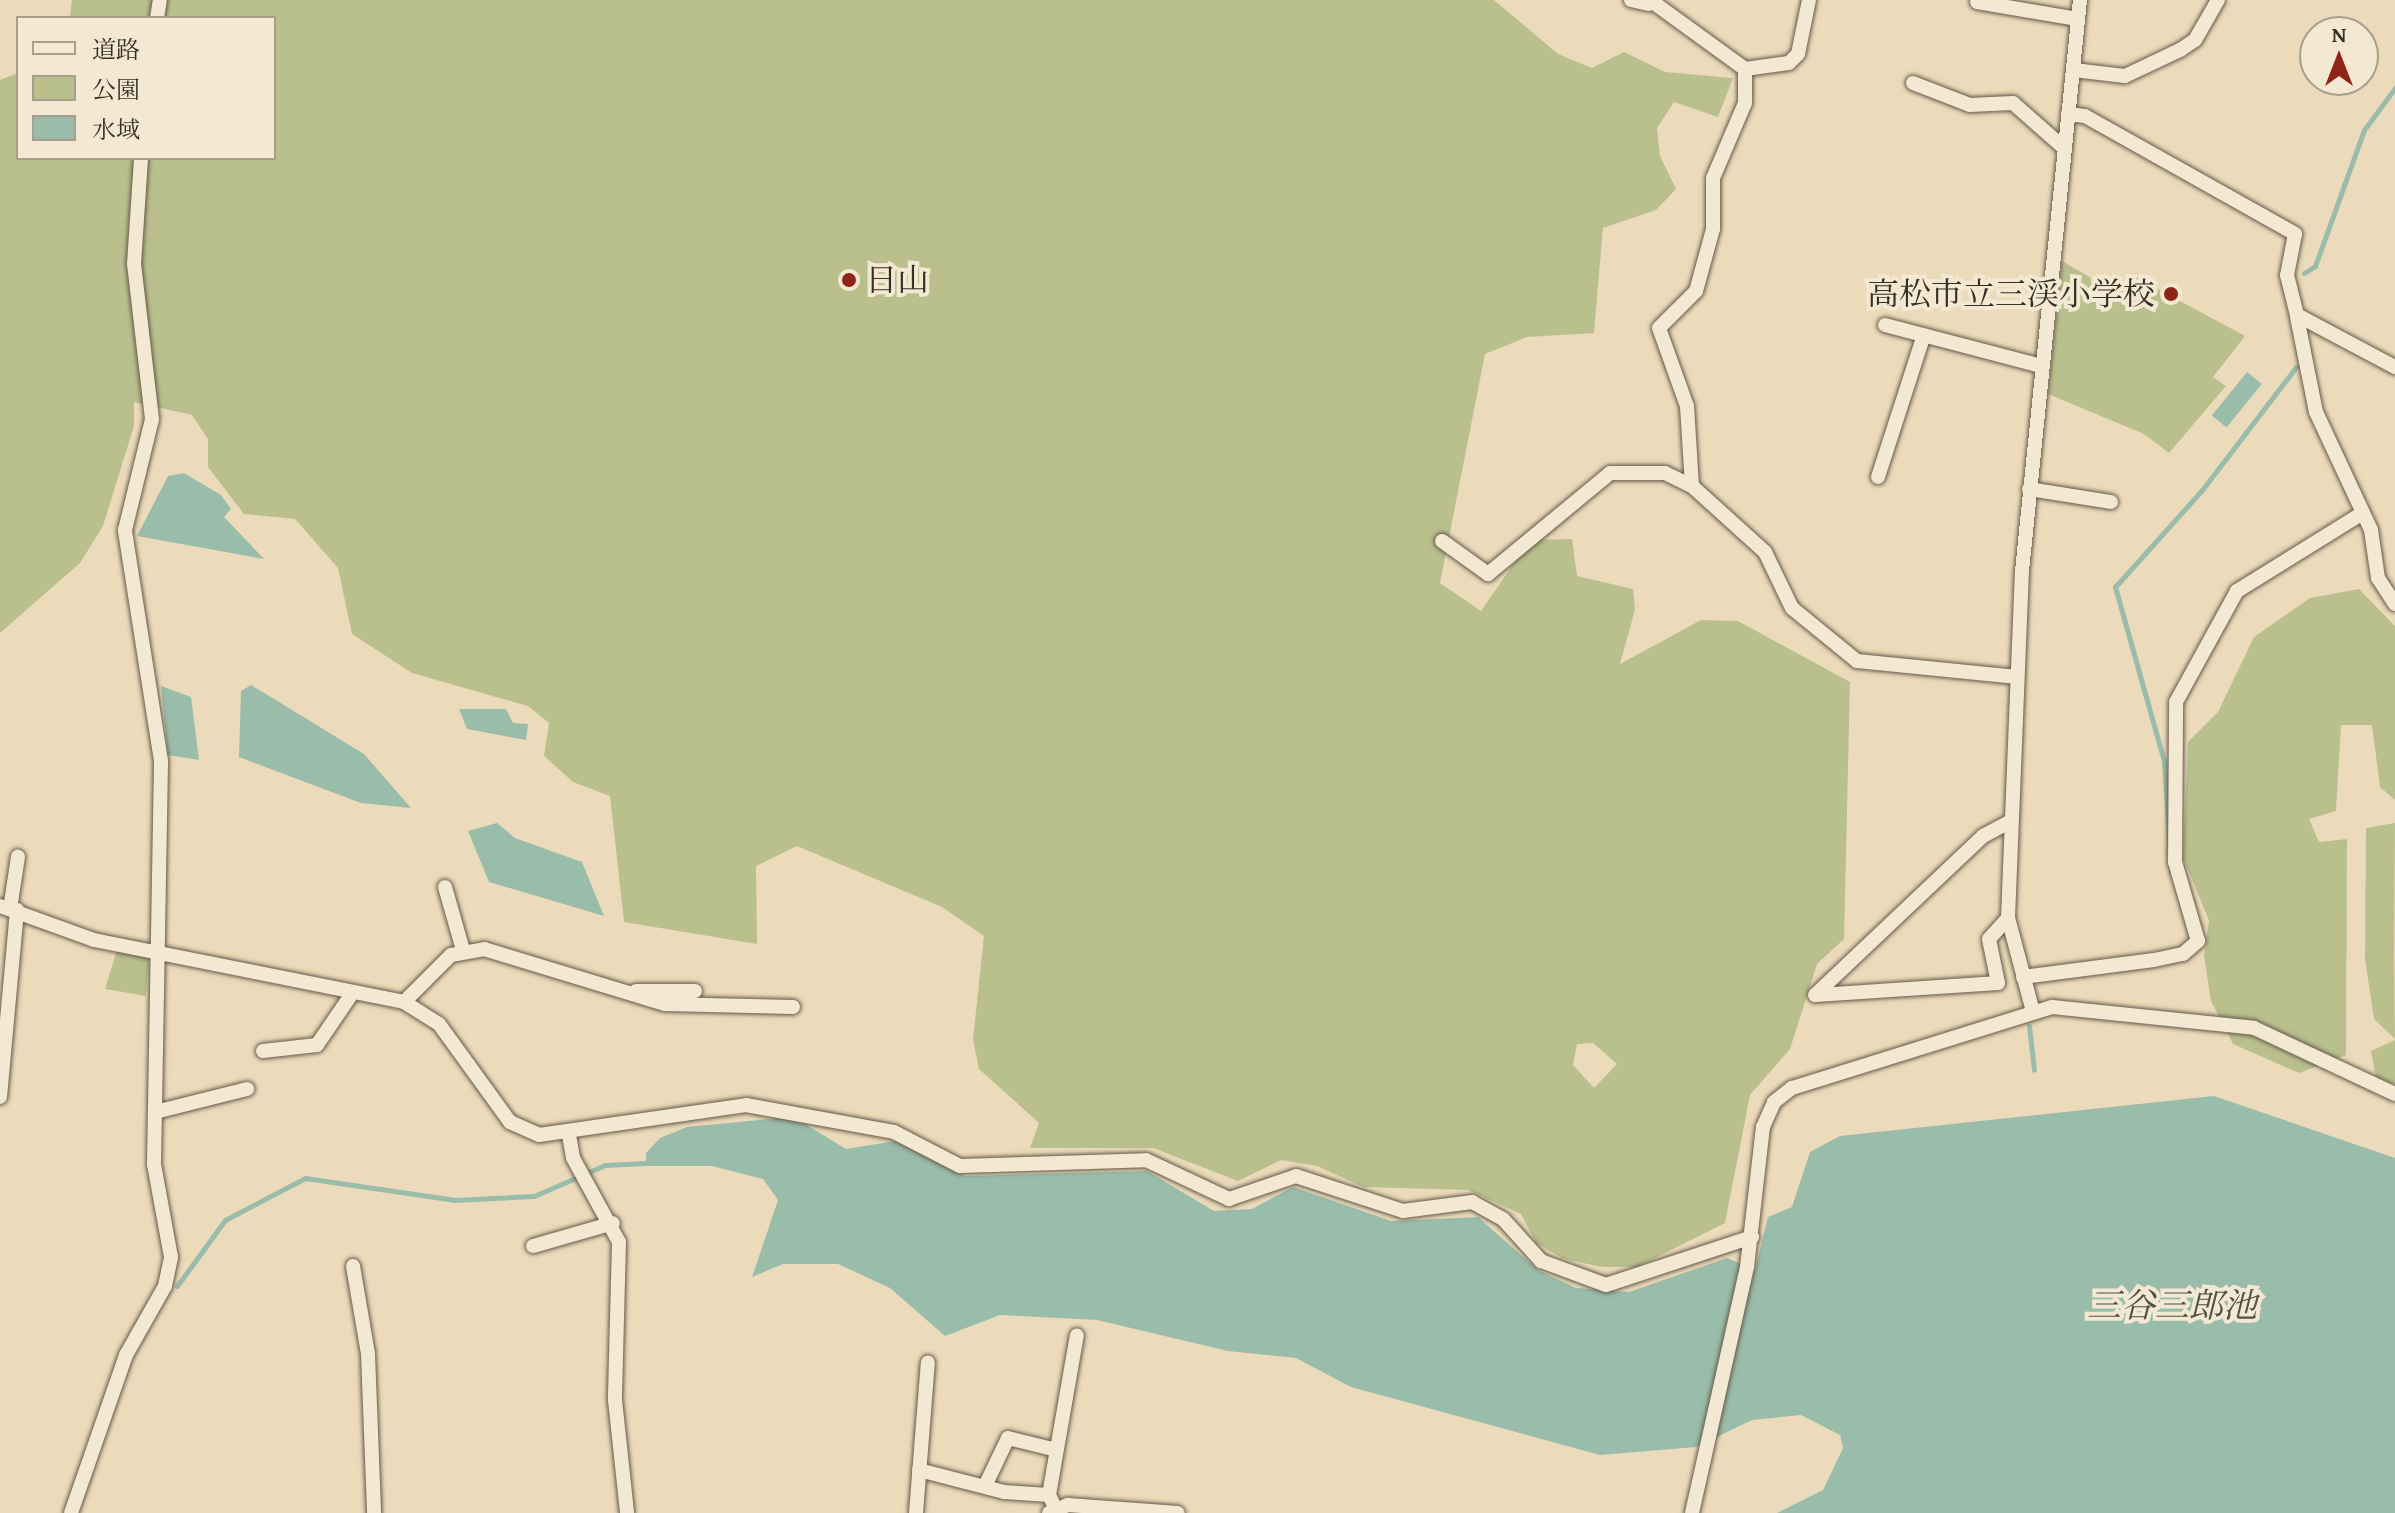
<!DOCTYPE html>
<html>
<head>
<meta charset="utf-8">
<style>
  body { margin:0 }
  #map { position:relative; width:2395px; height:1513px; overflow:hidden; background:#ecdbba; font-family:"Gentium Book Plus","Noto Serif JP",serif }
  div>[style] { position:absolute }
  .green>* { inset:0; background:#b9c08e }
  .water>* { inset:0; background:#9abcaa; transform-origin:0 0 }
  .stream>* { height:5px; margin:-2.5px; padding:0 2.5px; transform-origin:2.5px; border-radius:2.5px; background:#9abcaa }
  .roads { filter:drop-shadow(0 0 2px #64594a) drop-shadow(0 0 2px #64594a) }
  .street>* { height:14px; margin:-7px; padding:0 7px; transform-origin:7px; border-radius:7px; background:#f3e8d2 }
  .dots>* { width:22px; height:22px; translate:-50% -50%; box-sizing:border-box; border:4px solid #f3e8d2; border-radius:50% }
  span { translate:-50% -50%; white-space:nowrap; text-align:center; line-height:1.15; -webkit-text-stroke:8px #f3e8d2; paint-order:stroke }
  .poi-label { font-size:32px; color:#372e24 }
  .left { translate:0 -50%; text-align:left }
  .right { translate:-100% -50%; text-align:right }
  .water-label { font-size:34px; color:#505246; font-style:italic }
  .legend { position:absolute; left:16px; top:16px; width:260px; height:144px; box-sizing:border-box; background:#f3e8d2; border:2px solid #a89e8c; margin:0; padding:10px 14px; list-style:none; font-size:24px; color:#372e24 }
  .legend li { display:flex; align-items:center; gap:16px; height:40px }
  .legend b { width:40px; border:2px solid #a89e8c }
  .north { position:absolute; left:2299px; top:16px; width:80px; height:80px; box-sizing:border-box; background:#f3e8d2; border:2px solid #a89e8c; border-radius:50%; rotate:0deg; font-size:22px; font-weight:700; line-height:32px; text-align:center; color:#372e24 }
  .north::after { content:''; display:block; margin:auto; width:28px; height:36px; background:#8f2418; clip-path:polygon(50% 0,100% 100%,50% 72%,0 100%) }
</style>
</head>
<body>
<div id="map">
  <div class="green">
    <div style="clip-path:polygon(evenodd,72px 0,1494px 0,1558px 54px,1592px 68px,1624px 52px,1665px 72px,1733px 78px,1718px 117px,1674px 102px,1657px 128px,1660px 156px,1676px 189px,1656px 210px,1603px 228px,1594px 333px,1527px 337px,1485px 354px,1440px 583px,1481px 611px,1530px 540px,1572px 539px,1577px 576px,1633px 589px,1635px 610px,1620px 664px,1701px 620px,1738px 621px,1850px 682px,1844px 939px,1817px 964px,1790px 1049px,1750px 1095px,1725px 1223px,1637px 1267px,1602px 1267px,1564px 1259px,1536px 1243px,1521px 1214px,1468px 1190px,1363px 1187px,1317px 1166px,1281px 1160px,1238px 1181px,1153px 1148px,1030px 1148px,1039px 1123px,979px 1069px,973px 1039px,984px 936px,942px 907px,797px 846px,756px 866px,757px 944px,624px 922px,610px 796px,573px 782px,544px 756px,549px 723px,528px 706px,412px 673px,352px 634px,338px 568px,295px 519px,244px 514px,208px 467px,208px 439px,192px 415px,134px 402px,134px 426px,103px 526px,80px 563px,0 633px,0 80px,18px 73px,18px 158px,274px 158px,274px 18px,70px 18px,72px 0,1593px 1043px,1617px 1064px,1594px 1088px,1573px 1065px,1577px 1044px,1593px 1043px)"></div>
    <div style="clip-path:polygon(2062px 261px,2115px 292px,2137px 278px,2245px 336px,2213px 377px,2226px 386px,2169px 453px,2144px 434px,2048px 394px)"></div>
    <div style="clip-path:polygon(2359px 589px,2395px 626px,2395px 800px,2380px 787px,2372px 725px,2341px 725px,2336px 811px,2309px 819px,2319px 842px,2347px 839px,2346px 1055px,2299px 1073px,2233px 1044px,2211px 1001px,2204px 956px,2209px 921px,2183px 857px,2188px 742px,2218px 712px,2254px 637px,2310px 598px)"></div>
    <div style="clip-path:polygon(2395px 823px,2394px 951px,2395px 1039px,2374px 1019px,2365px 959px,2366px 828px)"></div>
    <div style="clip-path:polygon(117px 950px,149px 958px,146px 996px,105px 989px)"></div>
    <div style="clip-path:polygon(2395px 1040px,2395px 1084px,2376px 1078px,2371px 1051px)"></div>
  </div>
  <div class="water">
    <div style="left:2247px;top:372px;width:19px;height:56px;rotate:39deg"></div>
    <div style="clip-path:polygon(184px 473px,221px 495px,231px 509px,224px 517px,264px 559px,137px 536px,168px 476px)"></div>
    <div style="clip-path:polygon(251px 685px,364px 754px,411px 808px,361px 803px,239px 757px,241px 691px)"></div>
    <div style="clip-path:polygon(161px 686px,191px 697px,199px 760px,168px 755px)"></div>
    <div style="clip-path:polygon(459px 709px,506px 709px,513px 723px,528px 724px,526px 740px,467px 729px)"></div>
    <div style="clip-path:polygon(497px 823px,515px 838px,582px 862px,604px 916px,489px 882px,468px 831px)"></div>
    <div style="clip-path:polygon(2214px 1096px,2395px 1158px,2395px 1513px,1777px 1513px,1823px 1490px,1843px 1448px,1840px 1435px,1801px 1415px,1752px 1420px,1696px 1447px,1600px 1455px,1351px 1387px,1296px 1358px,1228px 1351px,1097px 1320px,1000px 1315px,945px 1336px,890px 1288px,838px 1264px,783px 1264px,752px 1277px,778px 1200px,763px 1179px,712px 1166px,646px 1166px,646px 1153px,660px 1138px,687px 1127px,779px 1118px,805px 1124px,846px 1149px,895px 1141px,965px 1176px,1147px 1171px,1214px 1211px,1252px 1209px,1293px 1187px,1391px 1221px,1478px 1217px,1538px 1270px,1576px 1288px,1629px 1292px,1727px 1258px,1755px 1270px,1768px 1217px,1792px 1207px,1810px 1152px,1840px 1136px)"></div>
  </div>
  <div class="stream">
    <div style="left:2304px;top:273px;width:13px;rotate:-32deg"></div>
    <div style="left:2315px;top:266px;width:145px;rotate:-70.2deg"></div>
    <div style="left:2364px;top:130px;width:52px;rotate:-53.6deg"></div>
    <div style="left:2171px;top:871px;width:110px;rotate:-93.6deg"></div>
    <div style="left:2164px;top:761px;width:181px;rotate:-105.7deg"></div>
    <div style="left:2115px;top:587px;width:130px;rotate:-48.1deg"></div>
    <div style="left:2202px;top:490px;width:155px;rotate:-52.6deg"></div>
    <div style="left:2029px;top:1026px;width:44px;rotate:83.5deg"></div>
    <div style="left:177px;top:1286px;width:82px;rotate:-54deg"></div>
    <div style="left:225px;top:1220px;width:90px;rotate:-27.7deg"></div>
    <div style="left:305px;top:1178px;width:152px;rotate:8.3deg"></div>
    <div style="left:455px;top:1200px;width:79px;rotate:-2.9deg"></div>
    <div style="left:534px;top:1196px;width:77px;rotate:-23.6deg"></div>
    <div style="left:605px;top:1165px;width:41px;rotate:-2.8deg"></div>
  </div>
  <div class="roads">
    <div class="street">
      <div style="left:1631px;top:0;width:18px;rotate:13deg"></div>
      <div style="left:1650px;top:0;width:117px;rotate:36deg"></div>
      <div style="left:1745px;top:69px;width:34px;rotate:90deg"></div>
      <div style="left:1745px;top:103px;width:82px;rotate:113.1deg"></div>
      <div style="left:1713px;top:178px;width:51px;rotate:90deg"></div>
      <div style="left:1713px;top:229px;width:64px;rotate:105.3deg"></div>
      <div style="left:1696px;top:291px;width:52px;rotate:135deg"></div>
      <div style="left:1659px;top:328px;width:83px;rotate:70.3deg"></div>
      <div style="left:1687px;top:406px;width:80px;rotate:86.4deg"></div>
      <div style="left:1692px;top:486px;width:98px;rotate:42.1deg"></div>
      <div style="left:1765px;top:552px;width:62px;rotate:64.3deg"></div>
      <div style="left:1792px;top:608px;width:84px;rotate:39.2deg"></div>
      <div style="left:1857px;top:661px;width:161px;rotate:5.7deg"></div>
      <div style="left:1977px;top:2px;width:102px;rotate:9.6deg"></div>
      <div style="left:157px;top:18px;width:18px;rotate:-81deg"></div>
      <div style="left:1745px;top:69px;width:44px;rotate:-7.8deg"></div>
      <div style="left:1789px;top:63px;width:13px;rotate:-45deg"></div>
      <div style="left:1798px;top:54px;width:55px;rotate:-78.5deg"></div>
      <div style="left:2074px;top:70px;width:51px;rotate:6.7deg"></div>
      <div style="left:2125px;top:76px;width:61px;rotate:-25.3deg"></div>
      <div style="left:2180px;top:50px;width:18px;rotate:-34deg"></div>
      <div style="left:2195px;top:40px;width:46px;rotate:-60.1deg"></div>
      <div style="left:1913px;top:83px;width:61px;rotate:21.1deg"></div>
      <div style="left:1970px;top:105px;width:43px;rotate:-2.7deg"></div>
      <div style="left:2013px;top:103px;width:68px;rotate:41.4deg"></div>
      <div style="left:2068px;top:114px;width:17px;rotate:7deg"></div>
      <div style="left:2085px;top:116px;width:241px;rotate:29.3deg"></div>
      <div style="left:2295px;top:234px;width:42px;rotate:101deg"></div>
      <div style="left:2287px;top:275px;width:41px;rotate:76deg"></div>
      <div style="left:2297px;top:315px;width:111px;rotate:28deg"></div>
      <div style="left:2297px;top:317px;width:97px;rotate:78.7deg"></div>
      <div style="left:2316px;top:412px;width:130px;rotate:65deg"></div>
      <div style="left:2371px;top:530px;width:49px;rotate:81.7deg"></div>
      <div style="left:2378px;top:578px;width:31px;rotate:57deg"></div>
      <div style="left:1885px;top:325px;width:161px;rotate:14.7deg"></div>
      <div style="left:1878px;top:477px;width:149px;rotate:-72.1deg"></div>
      <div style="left:2029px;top:489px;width:83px;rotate:9deg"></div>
      <div style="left:1442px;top:541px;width:57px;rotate:35.7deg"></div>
      <div style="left:1488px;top:574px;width:158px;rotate:-39.6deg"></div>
      <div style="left:1610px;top:473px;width:55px"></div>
      <div style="left:1665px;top:473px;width:30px;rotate:26deg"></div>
      <div style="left:445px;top:887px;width:66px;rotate:74.1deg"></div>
      <div style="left:0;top:906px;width:100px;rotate:19.9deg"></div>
      <div style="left:94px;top:940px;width:316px;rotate:11.3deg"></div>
      <div style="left:404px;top:1002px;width:41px;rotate:32.2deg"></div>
      <div style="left:439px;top:1024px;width:121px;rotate:54.1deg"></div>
      <div style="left:510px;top:1122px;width:32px;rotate:24deg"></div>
      <div style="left:539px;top:1135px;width:209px;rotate:-8.2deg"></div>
      <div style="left:746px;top:1105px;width:150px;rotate:10.3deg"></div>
      <div style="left:894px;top:1132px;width:74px;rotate:27.3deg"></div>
      <div style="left:960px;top:1166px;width:186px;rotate:-1.8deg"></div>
      <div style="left:1146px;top:1160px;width:92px;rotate:25.2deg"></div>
      <div style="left:1229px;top:1199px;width:71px;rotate:-18.9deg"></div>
      <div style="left:1296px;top:1176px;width:113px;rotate:18.1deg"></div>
      <div style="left:1403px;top:1211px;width:70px;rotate:-7.4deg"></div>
      <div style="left:1472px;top:1202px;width:35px;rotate:29deg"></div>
      <div style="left:1503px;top:1219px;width:57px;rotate:47.9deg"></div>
      <div style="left:1541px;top:1261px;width:69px;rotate:20.3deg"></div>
      <div style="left:1606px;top:1285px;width:154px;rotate:-18.2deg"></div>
      <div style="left:10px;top:909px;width:53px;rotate:-81.3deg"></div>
      <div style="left:2008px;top:918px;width:28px;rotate:132deg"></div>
      <div style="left:1989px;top:939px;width:45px;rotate:78.4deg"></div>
      <div style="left:1998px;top:983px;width:183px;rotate:176.2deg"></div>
      <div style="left:1815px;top:995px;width:231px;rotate:-43.4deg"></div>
      <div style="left:1983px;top:836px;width:32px;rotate:-28deg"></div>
      <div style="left:2023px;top:977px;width:132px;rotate:-7.4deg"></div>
      <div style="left:2154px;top:960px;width:30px;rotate:-12deg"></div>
      <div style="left:2183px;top:954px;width:20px;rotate:-41deg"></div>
      <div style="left:2198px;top:941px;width:82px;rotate:-106.2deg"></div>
      <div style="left:2175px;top:862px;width:160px;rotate:-89.6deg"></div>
      <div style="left:2176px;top:702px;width:127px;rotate:-61.2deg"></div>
      <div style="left:2237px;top:591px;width:148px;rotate:-31.8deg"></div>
      <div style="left:636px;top:991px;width:59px"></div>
      <div style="left:404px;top:1002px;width:66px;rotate:-45deg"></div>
      <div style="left:451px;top:955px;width:34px;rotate:-10deg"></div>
      <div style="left:484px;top:949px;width:189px;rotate:16.9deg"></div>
      <div style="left:665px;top:1004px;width:128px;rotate:1.3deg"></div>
      <div style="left:2032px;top:1008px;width:93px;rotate:-104.9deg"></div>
      <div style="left:2008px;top:918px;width:347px;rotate:-87.7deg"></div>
      <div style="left:2022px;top:571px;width:574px;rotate:-84.2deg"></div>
      <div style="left:263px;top:1051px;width:54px;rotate:-6.3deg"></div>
      <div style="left:317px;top:1045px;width:64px;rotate:-55.8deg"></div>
      <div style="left:0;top:1097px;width:188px;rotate:-84.8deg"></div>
      <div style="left:159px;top:1111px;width:91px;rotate:-14deg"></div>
      <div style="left:569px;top:1135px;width:23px;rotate:80deg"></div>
      <div style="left:573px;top:1158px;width:96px;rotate:61.3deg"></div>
      <div style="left:619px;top:1242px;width:158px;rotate:91.5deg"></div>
      <div style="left:615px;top:1400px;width:114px;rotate:83.9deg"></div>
      <div style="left:533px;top:1246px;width:83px;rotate:-16deg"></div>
      <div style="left:353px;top:1266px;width:89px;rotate:80.3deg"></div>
      <div style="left:368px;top:1354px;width:159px;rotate:87.8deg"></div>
      <div style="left:919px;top:1470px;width:88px;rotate:14.5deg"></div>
      <div style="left:1004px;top:1492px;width:45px;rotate:3.8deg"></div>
      <div style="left:985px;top:1486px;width:53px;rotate:-64.4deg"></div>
      <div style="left:1008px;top:1438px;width:50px;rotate:13.8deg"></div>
      <div style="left:1055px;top:1507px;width:13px;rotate:-117deg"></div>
      <div style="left:1049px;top:1495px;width:162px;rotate:-80.1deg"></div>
      <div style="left:71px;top:1513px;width:167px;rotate:-70.8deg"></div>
      <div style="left:126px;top:1355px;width:79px;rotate:-60.5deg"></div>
      <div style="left:165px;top:1286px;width:30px;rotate:-78deg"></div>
      <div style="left:171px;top:1257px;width:95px;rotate:-100.4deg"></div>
      <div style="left:154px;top:1164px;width:403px;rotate:-89deg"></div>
      <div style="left:161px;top:761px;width:234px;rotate:-98.9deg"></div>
      <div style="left:125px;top:530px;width:114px;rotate:-76.3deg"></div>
      <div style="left:152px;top:419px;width:156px;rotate:-96.6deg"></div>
      <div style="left:134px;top:264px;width:106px;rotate:-86.2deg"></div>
      <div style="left:916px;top:1513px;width:151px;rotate:-85.5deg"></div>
      <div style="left:1049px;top:1513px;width:21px;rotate:-23deg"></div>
      <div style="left:1068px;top:1505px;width:110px;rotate:4.2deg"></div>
      <div style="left:1692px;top:1513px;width:252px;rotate:-77.4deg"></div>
      <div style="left:1747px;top:1267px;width:141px;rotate:-83.5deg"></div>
      <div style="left:1763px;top:1127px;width:27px;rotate:-66deg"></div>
      <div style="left:1774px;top:1102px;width:23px;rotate:-38deg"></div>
      <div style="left:1792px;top:1088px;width:272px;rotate:-17.3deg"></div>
      <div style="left:2052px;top:1007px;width:203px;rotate:5.9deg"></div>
      <div style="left:2254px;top:1028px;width:156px;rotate:25.1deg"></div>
    </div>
  </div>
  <div class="dots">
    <div style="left:849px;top:280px;background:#8f2418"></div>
    <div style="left:2171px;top:294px;background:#8f2418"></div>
  </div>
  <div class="poi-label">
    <span class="left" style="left:865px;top:280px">日山</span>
    <span class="right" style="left:2155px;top:294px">高松市立三渓小学校</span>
  </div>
  <div class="water-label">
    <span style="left:2172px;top:1305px">三谷三郎池</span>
  </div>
  <ul class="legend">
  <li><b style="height:10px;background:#f3e8d2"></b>道路</li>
  <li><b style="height:22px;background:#b9c08e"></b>公園</li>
  <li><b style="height:22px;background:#9abcaa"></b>水域</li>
  </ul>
  <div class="north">N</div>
</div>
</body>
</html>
